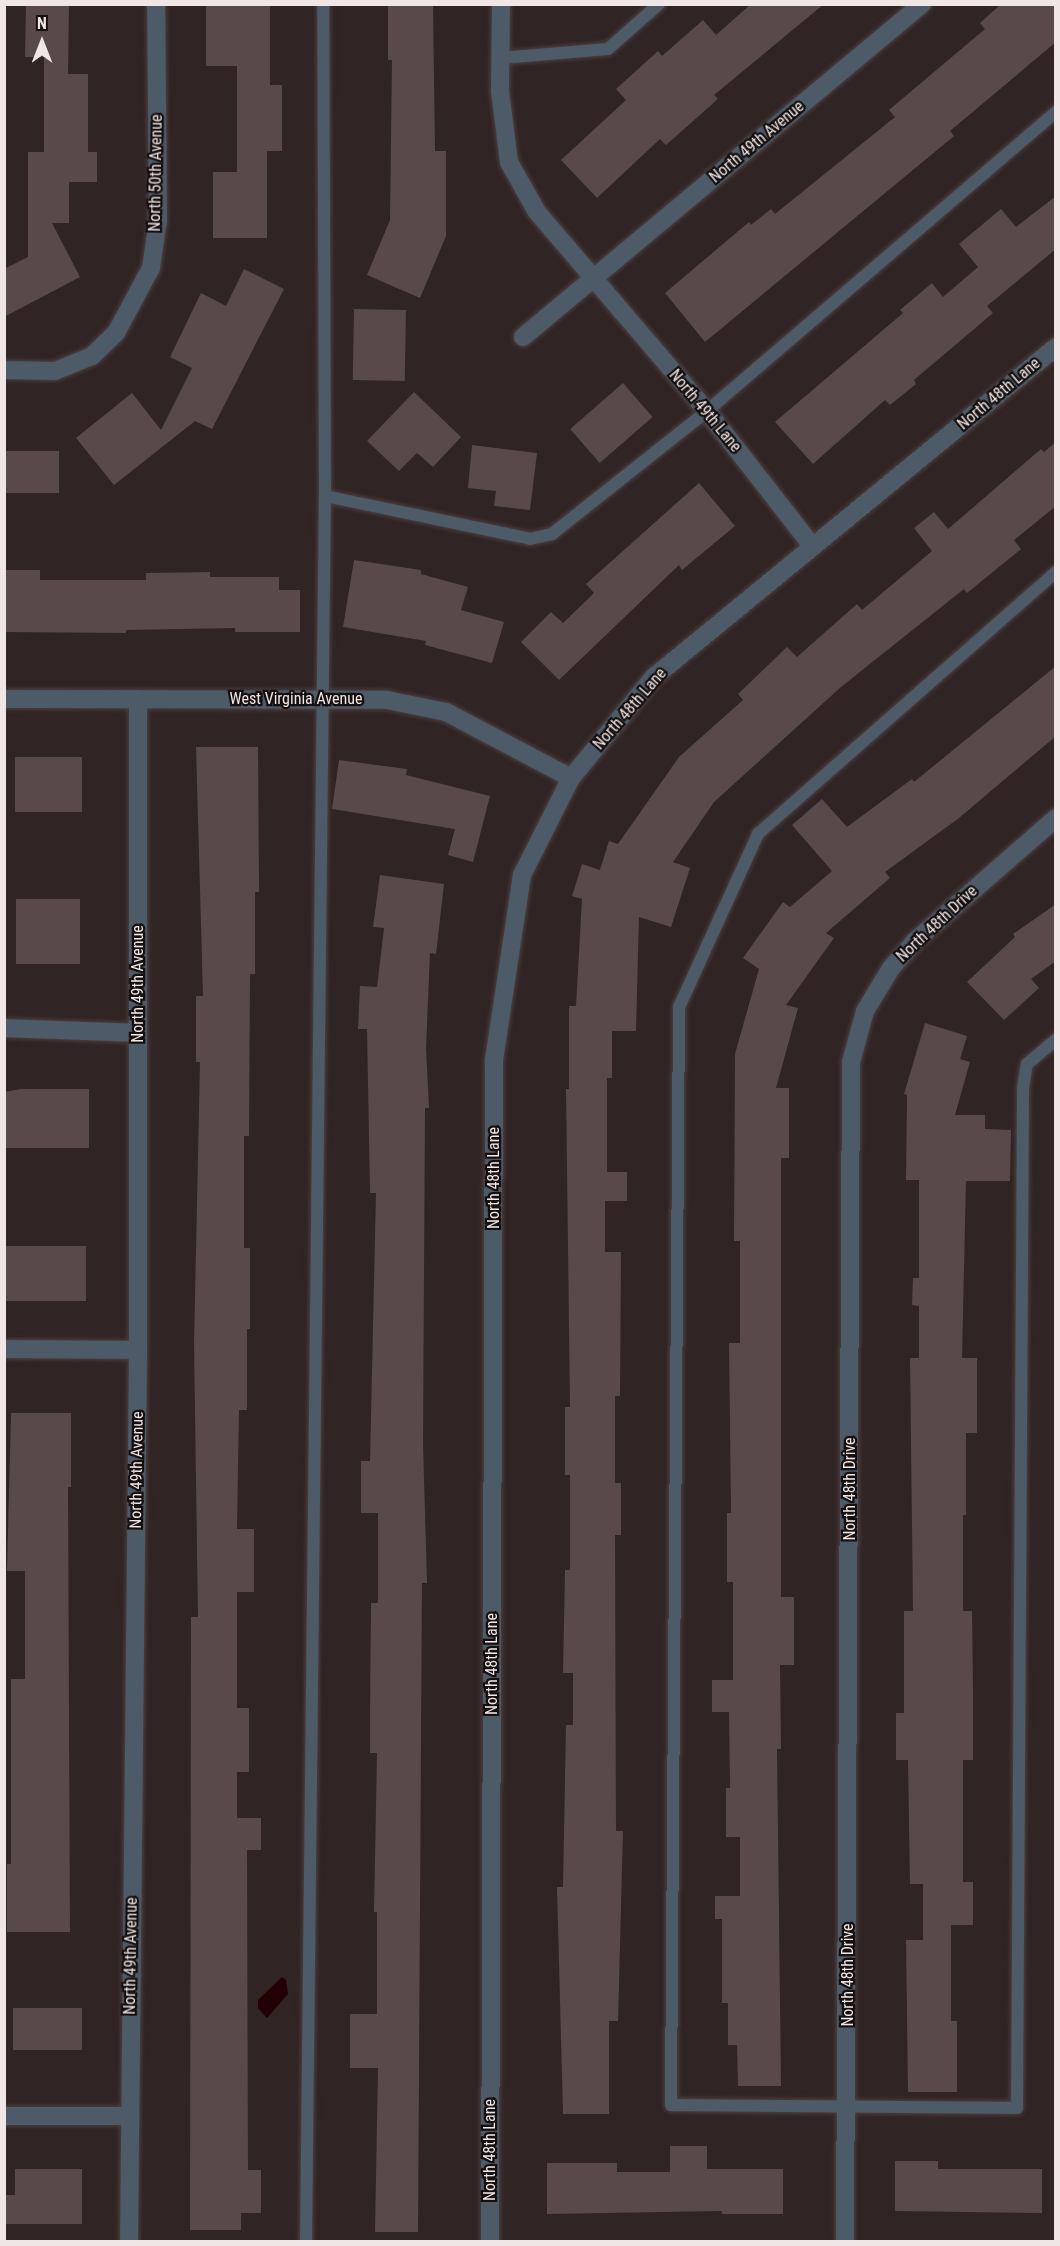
<!DOCTYPE html>
<html>
<head>
<meta charset="utf-8">
<style>
  body { margin:0 }
  #map { position:relative; width:1060px; height:2246px; overflow:hidden; background:#312424; font-family:"Roboto Condensed",sans-serif }
  div>[style] { position:absolute }
  .water>* { inset:0; background:#220105 }
  .building>* { inset:0; background:#59494a; transform-origin:0 0 }
  .roads { filter:drop-shadow(0 0 2px #4c3f3f) drop-shadow(0 0 2px #4c3f3f) }
  .service>* { height:12px; margin:-6px; padding:0 6px; transform-origin:6px; border-radius:6px; background:#4d5a68 }
  .minor>* { height:18px; margin:-9px; padding:0 9px; transform-origin:9px; border-radius:9px; background:#4d5a68 }
  .tertiary>* { height:18px; margin:-9px; padding:0 9px; transform-origin:9px; border-radius:9px; background:#4d5a68 }
  span { translate:-50% -50%; white-space:nowrap; text-align:center; line-height:1.15; -webkit-text-stroke:4.5px #150f0f; paint-order:stroke }
  .street-label { font-size:16px; color:#f0e6e6 }
  .frame { position:absolute; inset:0; border:6px solid #f0e6e6; pointer-events:none }
  .north { position:absolute; left:12px; top:12px; width:60px; height:60px; -webkit-text-stroke:4px #150f0f; paint-order:stroke; rotate:0deg; font-size:16px; font-weight:700; line-height:24px; text-align:center; color:#f0e6e6 }
  .north::after { content:''; display:block; margin:auto; width:21px; height:27px; background:#f0e6e6; clip-path:polygon(50% 0,100% 100%,50% 72%,0 100%) }
</style>
</head>
<body>
<div id="map">
  <div class="water">
    <div style="clip-path:polygon(282px 1977px,286px 1980px,288px 1994px,267px 2018px,258px 2008px,258px 2000px)"></div>
  </div>
  <div class="building">
    <div style="clip-path:polygon(26px 4px,69px 4px,68px 74px,88px 74px,88px 152px,97px 152px,97px 182px,69px 182px,69px 223px,52px 223px,80px 277px,4px 317px,4px 269px,28px 257px,28px 152px,44px 152px,44px 57px,25px 57px)"></div>
    <div style="clip-path:polygon(206px 4px,270px 4px,270px 85px,282px 85px,282px 151px,267px 151px,267px 238px,213px 238px,213px 172px,237px 172px,237px 66px,206px 66px)"></div>
    <div style="clip-path:polygon(388px 4px,433px 4px,435px 151px,446px 151px,446px 236px,420px 298px,367px 275px,390px 220px,392px 60px,388px 60px)"></div>
    <div style="clip-path:polygon(751px 4px,824px 4px,714px 95px,718px 99px,666px 145px,660px 139px,597px 198px,561px 160px,626px 100px,616px 89px,658px 51px,662px 56px,703px 20px,716px 35px)"></div>
    <div style="clip-path:polygon(1001px 4px,1056px 4px,1056px 42px,950px 131px,954px 136px,705px 342px,665px 293px,749px 222px,751px 225px,771px 209px,775px 214px,895px 117px,889px 110px,985px 29px,980px 23px)"></div>
    <div style="clip-path:polygon(1056px 196px,1056px 249px,987px 306px,993px 313px,914px 380px,916px 384px,890px 405px,885px 400px,813px 464px,775px 422px,903px 313px,900px 310px,932px 283px,943px 297px,978px 267px,959px 244px,1001px 209px,1016px 227px)"></div>
    <div style="clip-path:polygon(244px 269px,284px 289px,212px 429px,195px 421px,114px 485px,76px 438px,132px 393px,161px 430px,192px 368px,170px 357px,201px 293px,226px 306px)"></div>
    <div style="left:354px;top:309px;width:52px;height:71px;rotate:1deg"></div>
    <div style="left:623px;top:383px;width:45px;height:70px;rotate:49deg"></div>
    <div style="clip-path:polygon(414px 392px,461px 437px,433px 467px,417px 453px,399px 471px,367px 441px)"></div>
    <div style="clip-path:polygon(1056px 442px,1056px 506px,1014px 540px,1021px 549px,967px 593px,964px 589px,841px 687px,714px 802px,673px 862px,690px 868px,671px 927px,639px 917px,636px 1031px,612px 1031px,612px 1078px,607px 1078px,607px 1172px,627px 1172px,627px 1201px,605px 1201px,605px 1252px,621px 1252px,620px 1396px,615px 1396px,615px 1483px,621px 1483px,621px 1535px,615px 1535px,616px 1831px,623px 1831px,618px 2021px,609px 2021px,609px 2114px,563px 2114px,557px 1887px,563px 1887px,566px 1725px,573px 1725px,573px 1673px,563px 1673px,565px 1570px,570px 1570px,570px 1475px,565px 1475px,565px 1407px,570px 1407px,566px 1089px,569px 1089px,569px 1006px,576px 1006px,582px 899px,572px 896px,582px 864px,600px 870px,609px 841px,618px 844px,679px 757px,743px 700px,738px 694px,787px 647px,797px 657px,857px 604px,862px 610px,932px 551px,914px 528px,934px 512px,948px 529px,1041px 449px,1044px 452px)"></div>
    <div style="clip-path:polygon(472px 445px,537px 453px,530px 510px,494px 506px,496px 491px,468px 488px)"></div>
    <div style="left:4px;top:451px;width:55px;height:42px"></div>
    <div style="clip-path:polygon(699px 483px,735px 526px,682px 570px,679px 565px,559px 680px,521px 642px,551px 612px,563px 623px,594px 593px,586px 584px)"></div>
    <div style="clip-path:polygon(354px 560px,421px 570px,421px 574px,468px 587px,461px 610px,504px 622px,492px 663px,425px 645px,426px 641px,343px 627px)"></div>
    <div style="clip-path:polygon(4px 570px,40px 570px,40px 580px,146px 580px,146px 573px,210px 572px,210px 577px,279px 577px,279px 590px,300px 590px,300px 632px,235px 632px,235px 628px,126px 630px,126px 633px,4px 632px)"></div>
    <div style="clip-path:polygon(1056px 666px,1056px 736px,959px 818px,885px 872px,890px 878px,826px 933px,834px 938px,786px 1005px,798px 1008px,776px 1088px,789px 1088px,789px 1158px,781px 1158px,781px 1597px,794px 1597px,794px 1665px,780px 1665px,781px 1749px,777px 1749px,781px 2086px,738px 2086px,737px 2045px,728px 2045px,728px 2003px,722px 2003px,722px 1919px,715px 1919px,715px 1896px,740px 1896px,740px 1837px,726px 1837px,726px 1788px,730px 1788px,729px 1712px,712px 1712px,712px 1680px,733px 1680px,733px 1582px,727px 1582px,727px 1513px,731px 1513px,729px 1343px,740px 1343px,740px 1241px,734px 1241px,735px 1054px,759px 969px,743px 958px,783px 902px,790px 907px,832px 871px,792px 825px,822px 799px,847px 827px,912px 779px,914px 782px)"></div>
    <div style="clip-path:polygon(196px 747px,258px 747px,259px 892px,255px 892px,255px 974px,250px 974px,249px 1136px,244px 1136px,244px 1248px,250px 1248px,250px 1329px,247px 1329px,247px 1410px,239px 1410px,237px 1529px,254px 1529px,254px 1592px,237px 1592px,237px 1708px,249px 1708px,249px 1772px,237px 1772px,237px 1818px,261px 1818px,261px 1850px,247px 1850px,248px 2170px,261px 2170px,261px 2213px,241px 2213px,241px 2230px,190px 2230px,191px 1617px,198px 1617px,194px 1344px,200px 1062px,196px 1062px,196px 996px,203px 996px)"></div>
    <div style="left:15px;top:757px;width:67px;height:55px"></div>
    <div style="clip-path:polygon(339px 760px,407px 769px,406px 775px,490px 796px,473px 862px,448px 855px,455px 829px,332px 809px)"></div>
    <div style="clip-path:polygon(380px 875px,444px 884px,436px 954px,430px 953px,426px 1048px,429px 1108px,425px 1108px,423px 1443px,427px 1583px,422px 1583px,418px 2232px,375px 2232px,378px 2068px,350px 2068px,350px 2014px,377px 2014px,377px 1912px,374px 1912px,377px 1753px,370px 1753px,370px 1711px,371px 1603px,378px 1603px,378px 1513px,361px 1513px,361px 1461px,370px 1461px,376px 1193px,370px 1193px,367px 1029px,358px 1029px,360px 986px,377px 987px,384px 928px,373px 927px)"></div>
    <div style="left:16px;top:899px;width:64px;height:65px"></div>
    <div style="clip-path:polygon(1056px 904px,1056px 961px,1031px 979px,1039px 988px,1004px 1020px,967px 982px,1015px 937px,1013px 934px)"></div>
    <div style="clip-path:polygon(925px 1023px,967px 1036px,960px 1059px,970px 1062px,955px 1115px,985px 1115px,985px 1129px,1011px 1130px,1010px 1181px,966px 1181px,962px 1358px,977px 1358px,977px 1433px,966px 1433px,966px 1515px,963px 1515px,963px 1611px,972px 1611px,973px 1691px,973px 1760px,963px 1760px,963px 1882px,973px 1882px,973px 1925px,951px 1925px,951px 2021px,957px 2021px,957px 2092px,908px 2092px,906px 1940px,923px 1940px,923px 1884px,910px 1884px,908px 1760px,896px 1760px,896px 1713px,904px 1713px,904px 1611px,913px 1611px,910px 1358px,919px 1358px,919px 1306px,912px 1305px,913px 1278px,919px 1278px,919px 1180px,906px 1180px,907px 1095px,904px 1094px)"></div>
    <div style="clip-path:polygon(21px 1089px,89px 1089px,89px 1148px,4px 1148px,4px 1092px)"></div>
    <div style="left:4px;top:1246px;width:82px;height:55px"></div>
    <div style="clip-path:polygon(11px 1413px,71px 1413px,71px 1487px,68px 1487px,70px 1932px,7px 1932px,7px 1864px,11px 1864px,11px 1679px,25px 1679px,25px 1571px,7px 1571px)"></div>
    <div style="left:13px;top:2008px;width:69px;height:42px"></div>
    <div style="clip-path:polygon(670px 2146px,707px 2146px,707px 2169px,783px 2169px,783px 2214px,722px 2214px,722px 2211px,547px 2214px,547px 2163px,617px 2163px,617px 2172px,670px 2172px)"></div>
    <div style="clip-path:polygon(895px 2161px,938px 2161px,938px 2169px,1042px 2169px,1042px 2213px,895px 2211px)"></div>
    <div style="clip-path:polygon(15px 2169px,82px 2169px,82px 2224px,4px 2224px,4px 2195px,15px 2195px)"></div>
  </div>
  <div class="roads">
    <div class="service">
      <div style="left:501px;top:58px;width:107px;rotate:-4.8deg"></div>
      <div style="left:608px;top:49px;width:68px;rotate:-41.4deg"></div>
      <div style="left:325px;top:496px;width:209px;rotate:11.8deg"></div>
      <div style="left:530px;top:539px;width:23px;rotate:-13deg"></div>
      <div style="left:552px;top:534px;width:198px;rotate:-38.4deg"></div>
      <div style="left:707px;top:411px;width:460px;rotate:-40.6deg"></div>
      <div style="left:1056px;top:572px;width:397px;rotate:138.7deg"></div>
      <div style="left:758px;top:834px;width:190px;rotate:114.5deg"></div>
      <div style="left:679px;top:1007px;width:1098px;rotate:90.42deg"></div>
      <div style="left:671px;top:2105px;width:346px;rotate:0.5deg"></div>
      <div style="left:1017px;top:2108px;width:1020px;rotate:-89.66deg"></div>
      <div style="left:1023px;top:1088px;width:24px;rotate:-81deg"></div>
      <div style="left:1027px;top:1064px;width:38px;rotate:-40deg"></div>
      <div style="left:306px;top:2242px;width:1746px;rotate:-89.38deg"></div>
      <div style="left:325px;top:496px;width:492px;rotate:-90.2deg"></div>
    </div>
    <div class="minor">
      <div style="left:501px;top:4px;width:87px;rotate:90.7deg"></div>
      <div style="left:500px;top:91px;width:72px;rotate:82.8deg"></div>
      <div style="left:509px;top:162px;width:57px;rotate:60.8deg"></div>
      <div style="left:537px;top:212px;width:262px;rotate:49.5deg"></div>
      <div style="left:707px;top:411px;width:172px;rotate:52.1deg"></div>
      <div style="left:523px;top:337px;width:520px;rotate:-39.85deg"></div>
      <div style="left:4px;top:370px;width:51px;rotate:1.1deg"></div>
      <div style="left:55px;top:371px;width:40px;rotate:-22deg"></div>
      <div style="left:92px;top:356px;width:33px;rotate:-44deg"></div>
      <div style="left:116px;top:333px;width:74px;rotate:-61.7deg"></div>
      <div style="left:151px;top:268px;width:49px;rotate:-81.7deg"></div>
      <div style="left:158px;top:220px;width:216px;rotate:-90.5deg"></div>
      <div style="left:4px;top:699px;width:383px;rotate:0.1deg"></div>
      <div style="left:387px;top:700px;width:60px;rotate:11.5deg"></div>
      <div style="left:446px;top:712px;width:141px;rotate:27.8deg"></div>
      <div style="left:4px;top:1028px;width:134px;rotate:2.1deg"></div>
      <div style="left:4px;top:1349px;width:134px;rotate:0.4deg"></div>
      <div style="left:4px;top:2116px;width:125px"></div>
      <div style="left:129px;top:2242px;width:892px;rotate:-89.42deg"></div>
      <div style="left:138px;top:1350px;width:651px;rotate:-90deg"></div>
      <div style="left:845px;top:2242px;width:1180px;rotate:-89.71deg"></div>
      <div style="left:851px;top:1062px;width:53px;rotate:-74.6deg"></div>
      <div style="left:865px;top:1011px;width:50px;rotate:-58.8deg"></div>
      <div style="left:891px;top:968px;width:36px;rotate:-48deg"></div>
      <div style="left:915px;top:941px;width:187px;rotate:-41.1deg"></div>
    </div>
    <div class="tertiary">
      <div style="left:490px;top:2242px;width:1182px;rotate:-89.81deg"></div>
      <div style="left:494px;top:1060px;width:187px;rotate:-81.4deg"></div>
      <div style="left:522px;top:875px;width:109px;rotate:-63.2deg"></div>
      <div style="left:571px;top:778px;width:131px;rotate:-50.6deg"></div>
      <div style="left:654px;top:677px;width:520px;rotate:-39.38deg"></div>
    </div>
  </div>
  <div class="street-label">
    <span style="left:757px;top:142px;rotate:-40deg">North 49th Avenue</span>
    <span style="left:156px;top:173px;rotate:-89deg">North 50th Avenue</span>
    <span style="left:999px;top:394px;rotate:-40deg">North 48th Lane</span>
    <span style="left:705px;top:411px;rotate:50deg">North 49th Lane</span>
    <span style="left:296px;top:699px">West Virginia Avenue</span>
    <span style="left:630px;top:709px;rotate:-49deg">North 48th Lane</span>
    <span style="left:937px;top:924px;rotate:-43deg">North 48th Drive</span>
    <span style="left:138px;top:984px;rotate:-90deg">North 49th Avenue</span>
    <span style="left:494px;top:1178px;rotate:-90deg">North 48th Lane</span>
    <span style="left:137px;top:1470px;rotate:-89deg">North 49th Avenue</span>
    <span style="left:850px;top:1489px;rotate:-90deg">North 48th Drive</span>
    <span style="left:492px;top:1664px;rotate:-90deg">North 48th Lane</span>
    <span style="left:131px;top:1956px;rotate:-89deg">North 49th Avenue</span>
    <span style="left:848px;top:1975px;rotate:-90deg">North 48th Drive</span>
    <span style="left:490px;top:2150px;rotate:-90deg">North 48th Lane</span>
  </div>
  <div class="frame"></div>
  <div class="north">N</div>
</div>
</body>
</html>
